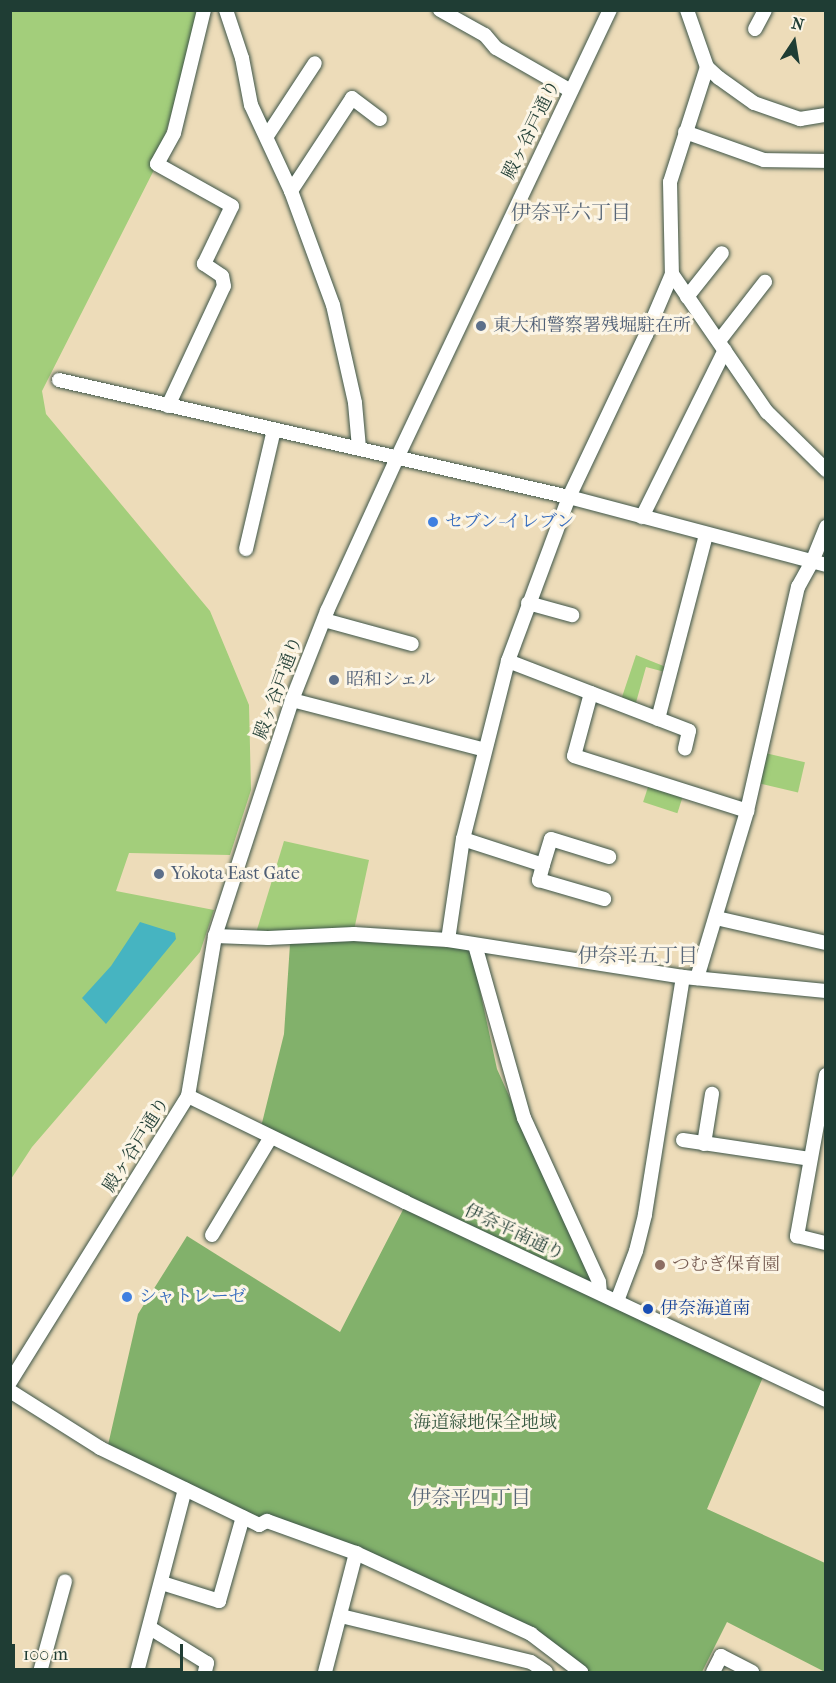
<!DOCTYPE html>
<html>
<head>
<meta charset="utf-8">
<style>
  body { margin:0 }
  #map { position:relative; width:836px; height:1683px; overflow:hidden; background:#eddcb9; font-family:"IM FELL French Canon","Noto Serif JP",serif }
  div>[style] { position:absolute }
  .green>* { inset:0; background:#a3ce7b; transform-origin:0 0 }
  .forest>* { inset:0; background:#82b16b }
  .water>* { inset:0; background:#46b4c1 }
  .roads { filter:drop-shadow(0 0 2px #3e5548) drop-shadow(0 0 2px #3e5548) }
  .minor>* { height:14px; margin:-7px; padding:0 7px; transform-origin:7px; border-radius:7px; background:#fff }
  .dots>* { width:16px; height:16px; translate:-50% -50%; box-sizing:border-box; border:3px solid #fcf5e5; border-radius:50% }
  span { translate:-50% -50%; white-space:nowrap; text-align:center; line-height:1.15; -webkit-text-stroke:6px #fcf5e5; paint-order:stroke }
  .street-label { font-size:18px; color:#1f3d34 }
  .service-label { font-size:18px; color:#4e5e75 }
  .left { translate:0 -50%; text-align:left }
  .shop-label { font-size:18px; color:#366cbe }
  .education-label { font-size:18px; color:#785e54 }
  .transit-label { font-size:18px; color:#164399 }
  .park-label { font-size:18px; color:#395a42 }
  .neighbourhood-label { font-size:20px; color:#576677 }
  .frame { position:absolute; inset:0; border:12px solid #1f3d34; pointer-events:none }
  .north { position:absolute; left:764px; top:12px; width:60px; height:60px; -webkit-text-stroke:4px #fcf5e5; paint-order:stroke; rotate:12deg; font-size:16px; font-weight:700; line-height:24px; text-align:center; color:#1f3d34 }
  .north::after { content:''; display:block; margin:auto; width:21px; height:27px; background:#1f3d34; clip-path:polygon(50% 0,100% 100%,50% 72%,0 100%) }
  .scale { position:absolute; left:12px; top:1644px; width:171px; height:27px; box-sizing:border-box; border:3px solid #1f3d34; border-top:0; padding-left:8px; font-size:18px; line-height:21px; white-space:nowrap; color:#1f3d34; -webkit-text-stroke:4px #fcf5e5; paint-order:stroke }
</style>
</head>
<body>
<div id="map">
  <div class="green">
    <div style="clip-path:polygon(10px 11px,200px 11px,157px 164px,42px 391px,46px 414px,210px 611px,249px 705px,251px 790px,230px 855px,129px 853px,116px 891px,214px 910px,200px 952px,32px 1147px,11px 1179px)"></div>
    <div style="clip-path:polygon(636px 655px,666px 667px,665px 672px,646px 667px,635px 706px,621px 700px)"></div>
    <div style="left:765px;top:753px;width:41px;height:31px;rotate:13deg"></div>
    <div style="left:649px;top:784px;width:36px;height:19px;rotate:18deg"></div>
    <div style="clip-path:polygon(284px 841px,369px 860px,354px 930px,256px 933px)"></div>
  </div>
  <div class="forest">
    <div style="clip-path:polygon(352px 941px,471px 949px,497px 1069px,599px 1297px,763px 1377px,707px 1509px,825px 1563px,825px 1672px,727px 1622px,702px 1672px,589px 1672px,551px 1643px,357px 1549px,262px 1524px,108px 1445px,138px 1314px,187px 1236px,340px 1332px,408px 1200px,261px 1127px,284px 1034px,290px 944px)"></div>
  </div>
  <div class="water">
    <div style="clip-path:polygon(140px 922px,175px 933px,176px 939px,106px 1024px,82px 998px,111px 966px)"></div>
  </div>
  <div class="roads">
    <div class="minor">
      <div style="left:226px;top:10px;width:51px;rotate:71.6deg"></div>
      <div style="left:242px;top:58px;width:48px;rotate:79.2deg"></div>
      <div style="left:251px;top:105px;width:95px;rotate:65.1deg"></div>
      <div style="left:291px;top:191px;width:121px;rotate:69.8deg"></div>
      <div style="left:333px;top:305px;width:100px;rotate:77.3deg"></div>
      <div style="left:355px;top:403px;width:45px;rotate:84.9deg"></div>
      <div style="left:440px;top:10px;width:51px;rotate:29.1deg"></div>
      <div style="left:485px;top:35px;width:17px;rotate:50deg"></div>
      <div style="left:496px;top:48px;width:86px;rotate:29.8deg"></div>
      <div style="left:687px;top:10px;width:60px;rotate:70.7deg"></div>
      <div style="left:707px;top:67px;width:16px;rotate:43deg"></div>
      <div style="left:719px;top:78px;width:43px;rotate:35.5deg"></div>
      <div style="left:754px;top:103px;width:49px;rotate:19.2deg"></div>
      <div style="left:800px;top:119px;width:26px;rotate:-9deg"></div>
      <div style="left:755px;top:29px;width:21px;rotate:-62deg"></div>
      <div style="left:707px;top:67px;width:121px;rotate:107.8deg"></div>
      <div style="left:670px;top:182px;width:92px;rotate:88.8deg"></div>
      <div style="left:672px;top:274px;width:168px;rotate:55.5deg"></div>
      <div style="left:767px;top:412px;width:83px;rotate:44.5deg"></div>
      <div style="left:685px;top:132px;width:84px;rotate:19.5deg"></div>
      <div style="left:764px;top:160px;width:62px;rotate:0.9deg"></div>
      <div style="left:267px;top:136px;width:87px;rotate:-56.7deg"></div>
      <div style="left:291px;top:191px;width:111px;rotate:-56.7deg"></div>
      <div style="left:352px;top:98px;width:35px;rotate:37deg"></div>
      <div style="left:687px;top:297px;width:56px;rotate:-51.5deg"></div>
      <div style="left:719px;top:341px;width:75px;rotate:-52.1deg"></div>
      <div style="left:59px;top:380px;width:523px;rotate:12.92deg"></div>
      <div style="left:569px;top:497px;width:266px;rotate:14.8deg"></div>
      <div style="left:168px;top:406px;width:132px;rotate:-65deg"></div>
      <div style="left:224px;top:286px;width:10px;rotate:-101deg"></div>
      <div style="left:222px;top:276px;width:22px;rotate:-146deg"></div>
      <div style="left:204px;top:264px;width:64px;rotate:-64.2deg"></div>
      <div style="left:232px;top:206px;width:86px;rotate:-150.8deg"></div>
      <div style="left:157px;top:164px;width:35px;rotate:-61deg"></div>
      <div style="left:174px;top:133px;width:127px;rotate:-76.3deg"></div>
      <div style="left:642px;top:517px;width:186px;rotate:-63.6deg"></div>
      <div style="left:246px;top:549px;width:122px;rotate:-76.8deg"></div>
      <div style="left:528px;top:603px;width:46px;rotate:15.3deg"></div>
      <div style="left:324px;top:620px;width:91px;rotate:15.3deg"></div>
      <div style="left:508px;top:661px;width:194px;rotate:21.1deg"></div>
      <div style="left:689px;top:731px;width:18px;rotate:103deg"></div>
      <div style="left:591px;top:693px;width:65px;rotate:105.1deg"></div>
      <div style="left:574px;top:756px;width:182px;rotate:17.6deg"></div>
      <div style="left:292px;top:700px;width:199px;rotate:14.5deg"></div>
      <div style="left:658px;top:719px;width:190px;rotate:-75.4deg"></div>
      <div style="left:463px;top:839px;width:84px;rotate:18deg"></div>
      <div style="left:543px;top:865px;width:16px;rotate:105deg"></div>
      <div style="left:539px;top:880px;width:68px;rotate:16.3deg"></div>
      <div style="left:543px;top:865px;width:27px;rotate:-73deg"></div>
      <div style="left:551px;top:839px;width:61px;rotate:17.2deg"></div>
      <div style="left:716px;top:918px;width:113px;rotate:12.8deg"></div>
      <div style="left:215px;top:936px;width:53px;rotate:2.2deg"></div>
      <div style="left:268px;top:938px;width:86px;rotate:-2.7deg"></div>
      <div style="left:354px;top:934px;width:94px;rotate:3.7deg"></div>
      <div style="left:448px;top:940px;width:238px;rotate:8.9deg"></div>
      <div style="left:683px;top:977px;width:144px;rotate:5.6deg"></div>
      <div style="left:448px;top:940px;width:102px;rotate:-81.6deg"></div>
      <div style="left:463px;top:839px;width:184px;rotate:-75.8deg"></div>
      <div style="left:508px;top:661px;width:175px;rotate:-69.6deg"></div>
      <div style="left:569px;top:497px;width:179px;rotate:-64.6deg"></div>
      <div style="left:646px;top:335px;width:66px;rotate:-66.9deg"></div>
      <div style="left:475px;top:945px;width:180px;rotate:74.2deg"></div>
      <div style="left:524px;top:1118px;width:180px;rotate:65.4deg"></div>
      <div style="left:599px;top:1282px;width:11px;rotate:85deg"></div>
      <div style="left:697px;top:978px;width:174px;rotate:-73.3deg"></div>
      <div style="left:747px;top:811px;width:230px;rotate:-77.2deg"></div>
      <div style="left:798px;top:587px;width:29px;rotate:-61deg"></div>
      <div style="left:812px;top:562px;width:38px;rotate:-68deg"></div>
      <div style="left:826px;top:1075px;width:164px;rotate:100.2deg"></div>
      <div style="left:797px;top:1236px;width:30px;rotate:14deg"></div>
      <div style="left:188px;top:1096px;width:242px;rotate:26deg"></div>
      <div style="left:405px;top:1202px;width:465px;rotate:25.2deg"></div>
      <div style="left:683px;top:1140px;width:128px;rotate:8.5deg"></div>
      <div style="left:704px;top:1144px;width:51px;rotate:-80.9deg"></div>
      <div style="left:212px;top:1235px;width:114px;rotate:-59deg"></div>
      <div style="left:617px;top:1301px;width:53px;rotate:-69.2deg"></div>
      <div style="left:636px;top:1251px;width:38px;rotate:-76deg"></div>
      <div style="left:645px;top:1214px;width:240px;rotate:-80.9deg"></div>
      <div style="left:10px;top:1382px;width:337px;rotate:-58.1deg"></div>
      <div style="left:188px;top:1096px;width:162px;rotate:-80.4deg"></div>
      <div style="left:215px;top:936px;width:248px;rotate:-71.9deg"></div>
      <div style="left:292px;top:700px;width:96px;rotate:-68.5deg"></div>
      <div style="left:327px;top:611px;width:170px;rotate:-65.4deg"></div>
      <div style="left:398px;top:456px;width:494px;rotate:-64.6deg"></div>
      <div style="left:10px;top:1391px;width:107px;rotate:32.3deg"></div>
      <div style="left:100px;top:1448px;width:177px;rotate:25.8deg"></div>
      <div style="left:259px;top:1525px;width:9px;rotate:-27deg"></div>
      <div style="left:267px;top:1521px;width:95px;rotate:19.8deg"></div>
      <div style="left:356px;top:1553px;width:193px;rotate:24.8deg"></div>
      <div style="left:531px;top:1634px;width:63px;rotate:37.2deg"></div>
      <div style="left:162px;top:1583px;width:60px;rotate:17.5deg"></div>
      <div style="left:219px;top:1601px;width:87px;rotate:-74.1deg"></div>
      <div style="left:341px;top:1616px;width:195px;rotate:13.6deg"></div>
      <div style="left:531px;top:1662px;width:18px;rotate:34deg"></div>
      <div style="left:150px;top:1628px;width:67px;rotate:31.6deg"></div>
      <div style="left:207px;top:1663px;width:9px;rotate:103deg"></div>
      <div style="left:40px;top:1672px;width:94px;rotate:-74.6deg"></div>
      <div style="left:137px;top:1672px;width:189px;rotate:-75.3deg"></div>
      <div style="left:325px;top:1672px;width:123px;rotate:-75.4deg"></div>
      <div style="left:713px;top:1672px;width:18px;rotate:-63deg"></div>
      <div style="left:721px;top:1656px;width:35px;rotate:27deg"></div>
    </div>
  </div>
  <div class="dots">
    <div style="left:481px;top:326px;background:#5c6f8a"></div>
    <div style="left:433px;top:522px;background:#3f7fe0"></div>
    <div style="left:334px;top:680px;background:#5c6f8a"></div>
    <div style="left:159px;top:874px;background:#5c6f8a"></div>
    <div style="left:660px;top:1265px;background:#8d6e63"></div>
    <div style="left:127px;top:1297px;background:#3f7fe0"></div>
    <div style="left:648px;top:1309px;background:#1a4fb4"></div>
  </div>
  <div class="street-label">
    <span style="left:532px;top:130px;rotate:-64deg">殿ヶ谷戸通り</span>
    <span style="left:279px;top:688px;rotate:-70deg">殿ヶ谷戸通り</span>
    <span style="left:137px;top:1145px;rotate:-58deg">殿ヶ谷戸通り</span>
    <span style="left:514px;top:1233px;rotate:25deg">伊奈平南通り</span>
  </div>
  <div class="service-label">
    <span class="left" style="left:493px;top:326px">東大和警察署残堀駐在所</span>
    <span class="left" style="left:346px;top:680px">昭和シェル</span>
    <span class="left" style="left:171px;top:874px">Yokota East Gate</span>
  </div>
  <div class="shop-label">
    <span class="left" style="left:445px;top:522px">セブン-イレブン</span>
    <span class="left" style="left:139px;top:1297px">シャトレーゼ</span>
  </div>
  <div class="education-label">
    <span class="left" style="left:672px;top:1265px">つむぎ保育園</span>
  </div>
  <div class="transit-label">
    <span class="left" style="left:660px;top:1309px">伊奈海道南</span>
  </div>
  <div class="park-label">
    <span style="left:485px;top:1423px">海道緑地保全地域</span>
  </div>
  <div class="neighbourhood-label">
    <span style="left:571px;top:212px">伊奈平六丁目</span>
    <span style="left:638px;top:955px">伊奈平五丁目</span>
    <span style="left:471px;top:1497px">伊奈平四丁目</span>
  </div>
  <div class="frame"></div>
  <div class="north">N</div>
  <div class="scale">100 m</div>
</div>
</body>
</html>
